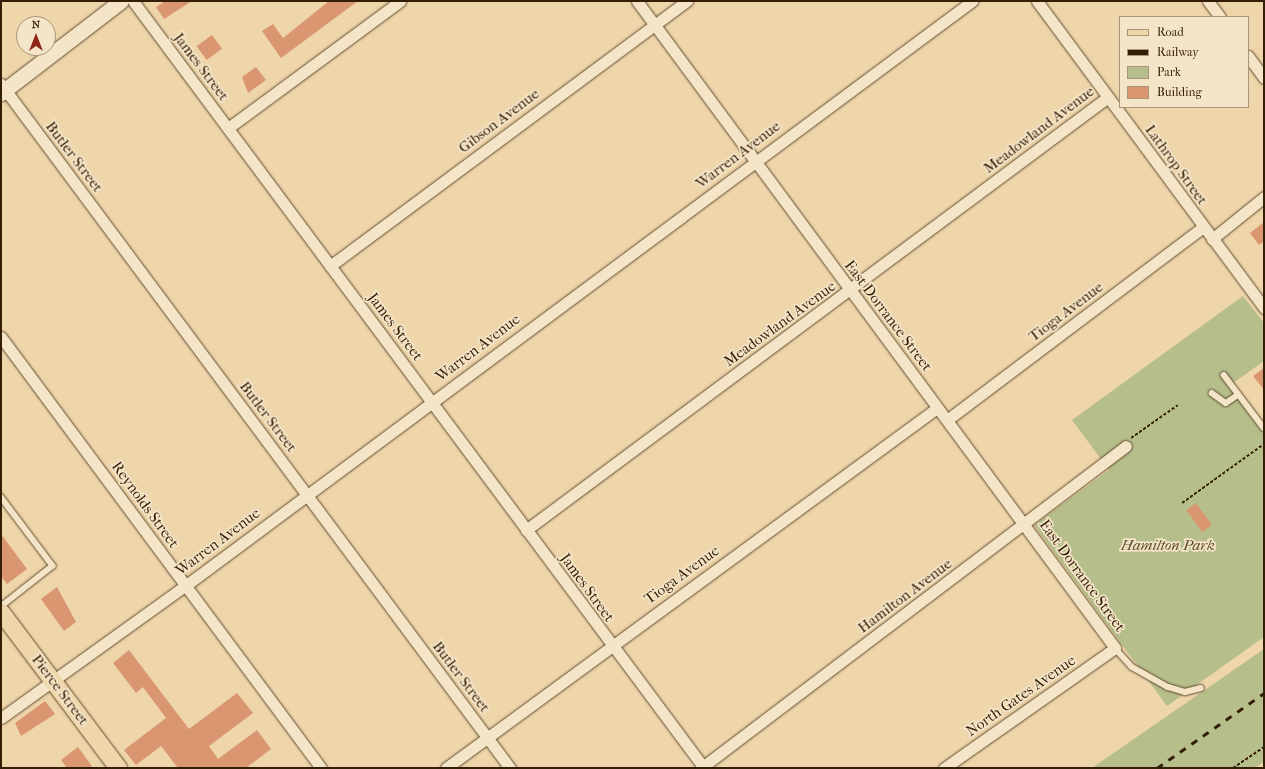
<!DOCTYPE html>
<html>
<head>
<meta charset="utf-8">
<style>
  body { margin:0 }
  #map { position:relative; width:1265px; height:769px; overflow:hidden; background:#eed5aa; font-family:"IM FELL French Canon",serif }
  div>[style] { position:absolute }
  .green>* { inset:0; background:#b6be8b }
  .building>* { inset:0; background:#da9671; transform-origin:0 0 }
  .path>* { height:2px; margin-top:-1px; transform-origin:0; background:repeating-linear-gradient(90deg,#331e05 0 3px,transparent 0 5px) }
  .roads { filter:drop-shadow(0 0 1px #624c2e) drop-shadow(0 0 1px #624c2e) }
  .service>* { height:5.5px; margin:-2.75px; padding:0 2.75px; transform-origin:2.75px; border-radius:2.75px; background:#f4e4c8 }
  .minor>* { height:11px; margin:-5.5px; padding:0 5.5px; transform-origin:5.5px; border-radius:5.5px; background:#f4e4c8 }
  .secondary>* { height:15px; margin:-7.5px; padding:0 7.5px; transform-origin:7.5px; border-radius:7.5px; background:#f4e4c8 }
  .primary>* { height:17px; margin:-8.5px; padding:0 8.5px; transform-origin:8.5px; border-radius:8.5px; background:#eed5aa }
  .rail>* { height:3px; margin-top:-1.5px; transform-origin:0; background:repeating-linear-gradient(90deg,#331e05 0 7px,transparent 0 14px) }
  span { translate:-50% -50%; white-space:nowrap; text-align:center; line-height:1.15; -webkit-text-stroke:3.5px #f4e4c8; paint-order:stroke }
  .street-label { font-size:15px; color:#331e05 }
  .park-label { font-size:15px; color:#5a4e2d; font-style:italic }
  .frame { position:absolute; inset:0; border:2px solid #331e05; pointer-events:none }
  .legend { position:absolute; left:1119px; top:16px; width:130px; height:92px; box-sizing:border-box; background:#f4e4c8; border:1px solid #a7957a; margin:0; padding:5px 7px; list-style:none; font-size:12px; color:#331e05 }
  .legend li { display:flex; align-items:center; gap:8px; height:20px }
  .legend b { width:20px; border:1px solid #a7957a }
  .north { position:absolute; left:16px; top:16px; width:40px; height:40px; box-sizing:border-box; background:#f4e4c8; border:1px solid #a7957a; border-radius:50%; rotate:0deg; font-size:11px; font-weight:700; line-height:16px; text-align:center; color:#331e05 }
  .north::after { content:''; display:block; margin:auto; width:14px; height:18px; background:#8f2418; clip-path:polygon(50% 0,100% 100%,50% 72%,0 100%) }
</style>
</head>
<body>
<div id="map">
  <div class="green">
    <div style="clip-path:polygon(1243px 296px,1264px 323px,1264px 361px,1229px 386px,1264px 433px,1264px 637px,1167px 706px,1034px 525px,1109px 470px,1072px 420px)"></div>
    <div style="clip-path:polygon(1264px 649px,1264px 762px,1255px 768px,1092px 768px)"></div>
  </div>
  <div class="building">
    <div style="clip-path:polygon(165px 1px,192px 1px,164px 19px,156px 7px)"></div>
    <div style="clip-path:polygon(329px 1px,358px 1px,281px 58px,262px 31px,273px 24px,283px 38px)"></div>
    <div style="left:212px;top:35px;width:17px;height:19px;rotate:54deg"></div>
    <div style="clip-path:polygon(256px 67px,266px 80px,248px 93px,242px 77px)"></div>
    <div style="clip-path:polygon(1264px 222px,1264px 241px,1259px 245px,1250px 233px)"></div>
    <div style="clip-path:polygon(1264px 368px,1264px 390px,1253px 376px)"></div>
    <div style="left:1196px;top:503px;width:27px;height:12px;rotate:54deg"></div>
    <div style="clip-path:polygon(1px 534px,27px 569px,7px 584px,1px 576px)"></div>
    <div style="clip-path:polygon(57px 587px,76px 622px,64px 631px,41px 599px)"></div>
    <div style="clip-path:polygon(129px 650px,189px 729px,237px 693px,253px 713px,209px 746px,218px 759px,257px 730px,271px 749px,246px 768px,178px 768px,161px 746px,136px 765px,124px 750px,166px 718px,143px 687px,136px 693px,113px 663px)"></div>
    <div style="clip-path:polygon(45px 701px,55px 714px,21px 736px,15px 723px)"></div>
    <div style="clip-path:polygon(78px 747px,86px 758px,93px 768px,67px 768px,61px 760px)"></div>
  </div>
  <div class="path">
    <div style="left:1131px;top:438px;width:57px;rotate:-35.1deg"></div>
    <div style="left:1182px;top:503px;width:101px;rotate:-35.7deg"></div>
    <div style="left:1233px;top:768px;width:37px;rotate:-34deg"></div>
  </div>
  <div class="roads">
    <div class="service">
      <div style="left:1224px;top:375px;width:66px;rotate:53deg"></div>
      <div style="left:1212px;top:393px;width:17px;rotate:36deg"></div>
      <div style="left:1226px;top:403px;width:14px;rotate:-34deg"></div>
      <div style="left:1px;top:497px;width:86px;rotate:53deg"></div>
      <div style="left:53px;top:566px;width:66px;rotate:141.7deg"></div>
      <div style="left:1115px;top:648px;width:25px;rotate:48deg"></div>
      <div style="left:1132px;top:667px;width:41px;rotate:29.1deg"></div>
      <div style="left:1168px;top:687px;width:18px;rotate:16deg"></div>
      <div style="left:1185px;top:692px;width:16px;rotate:-14deg"></div>
    </div>
    <div class="minor">
      <div style="left:133px;top:1px;width:956px;rotate:53.33deg"></div>
      <div style="left:637px;top:1px;width:804px;rotate:53.54deg"></div>
      <div style="left:1115px;top:648px;width:209px;rotate:144.9deg"></div>
      <div style="left:1037px;top:1px;width:382px;rotate:53.5deg"></div>
      <div style="left:1208px;top:1px;width:20px;rotate:53deg"></div>
      <div style="left:1248px;top:56px;width:27px;rotate:54deg"></div>
      <div style="left:1px;top:84px;width:853px;rotate:53.35deg"></div>
      <div style="left:228px;top:128px;width:214px;rotate:-36.4deg"></div>
      <div style="left:1212px;top:239px;width:67px;rotate:-38.9deg"></div>
      <div style="left:330px;top:266px;width:445px;rotate:-36.6deg"></div>
      <div style="left:1px;top:337px;width:537px;rotate:53.41deg"></div>
      <div style="left:947px;top:420px;width:321px;rotate:-37deg"></div>
      <div style="left:526px;top:530px;width:725px;rotate:-36.65deg"></div>
      <div style="left:1px;top:718px;width:226px;rotate:-35.7deg"></div>
      <div style="left:185px;top:586px;width:981px;rotate:-36.62deg"></div>
      <div style="left:446px;top:768px;width:609px;rotate:-36.25deg"></div>
      <div style="left:701px;top:768px;width:533px;rotate:-37.15deg"></div>
    </div>
    <div class="secondary">
      <div style="left:1px;top:93px;width:151px;rotate:-37.5deg"></div>
    </div>
    <div class="primary">
      <div style="left:1px;top:612px;width:195px;rotate:53.1deg"></div>
    </div>
  </div>
  <div class="rail">
    <div style="left:1157px;top:768px;width:131px;rotate:-35deg"></div>
  </div>
  <div class="street-label">
    <span style="left:201px;top:67px;rotate:53deg">James Street</span>
    <span style="left:499px;top:121px;rotate:-37deg">Gibson Avenue</span>
    <span style="left:1039px;top:130px;rotate:-37deg">Meadowland Avenue</span>
    <span style="left:738px;top:155px;rotate:-37deg">Warren Avenue</span>
    <span style="left:74px;top:157px;rotate:53deg">Butler Street</span>
    <span style="left:1176px;top:165px;rotate:54deg">Lathrop Street</span>
    <span style="left:1066px;top:312px;rotate:-37deg">Tioga Avenue</span>
    <span style="left:888px;top:316px;rotate:53deg">East Dorrance Street</span>
    <span style="left:780px;top:324px;rotate:-36deg">Meadowland Avenue</span>
    <span style="left:395px;top:327px;rotate:53deg">James Street</span>
    <span style="left:478px;top:348px;rotate:-37deg">Warren Avenue</span>
    <span style="left:268px;top:417px;rotate:53deg">Butler Street</span>
    <span style="left:145px;top:505px;rotate:54deg">Reynolds Street</span>
    <span style="left:218px;top:542px;rotate:-37deg">Warren Avenue</span>
    <span style="left:682px;top:575px;rotate:-36deg">Tioga Avenue</span>
    <span style="left:1082px;top:576px;rotate:54deg">East Dorrance Street</span>
    <span style="left:587px;top:588px;rotate:54deg">James Street</span>
    <span style="left:905px;top:596px;rotate:-37deg">Hamilton Avenue</span>
    <span style="left:461px;top:677px;rotate:53deg">Butler Street</span>
    <span style="left:60px;top:690px;rotate:53deg">Pierce Street</span>
    <span style="left:1021px;top:696px;rotate:-35deg">North Gates Avenue</span>
  </div>
  <div class="park-label">
    <span style="left:1168px;top:546px">Hamilton Park</span>
  </div>
  <div class="frame"></div>
  <ul class="legend">
  <li><b style="height:5px;background:#eed5aa"></b>Road</li>
  <li><b style="height:5px;background:#331e05"></b>Railway</li>
  <li><b style="height:11px;background:#b6be8b"></b>Park</li>
  <li><b style="height:11px;background:#da9671"></b>Building</li>
  </ul>
  <div class="north">N</div>
</div>
</body>
</html>
